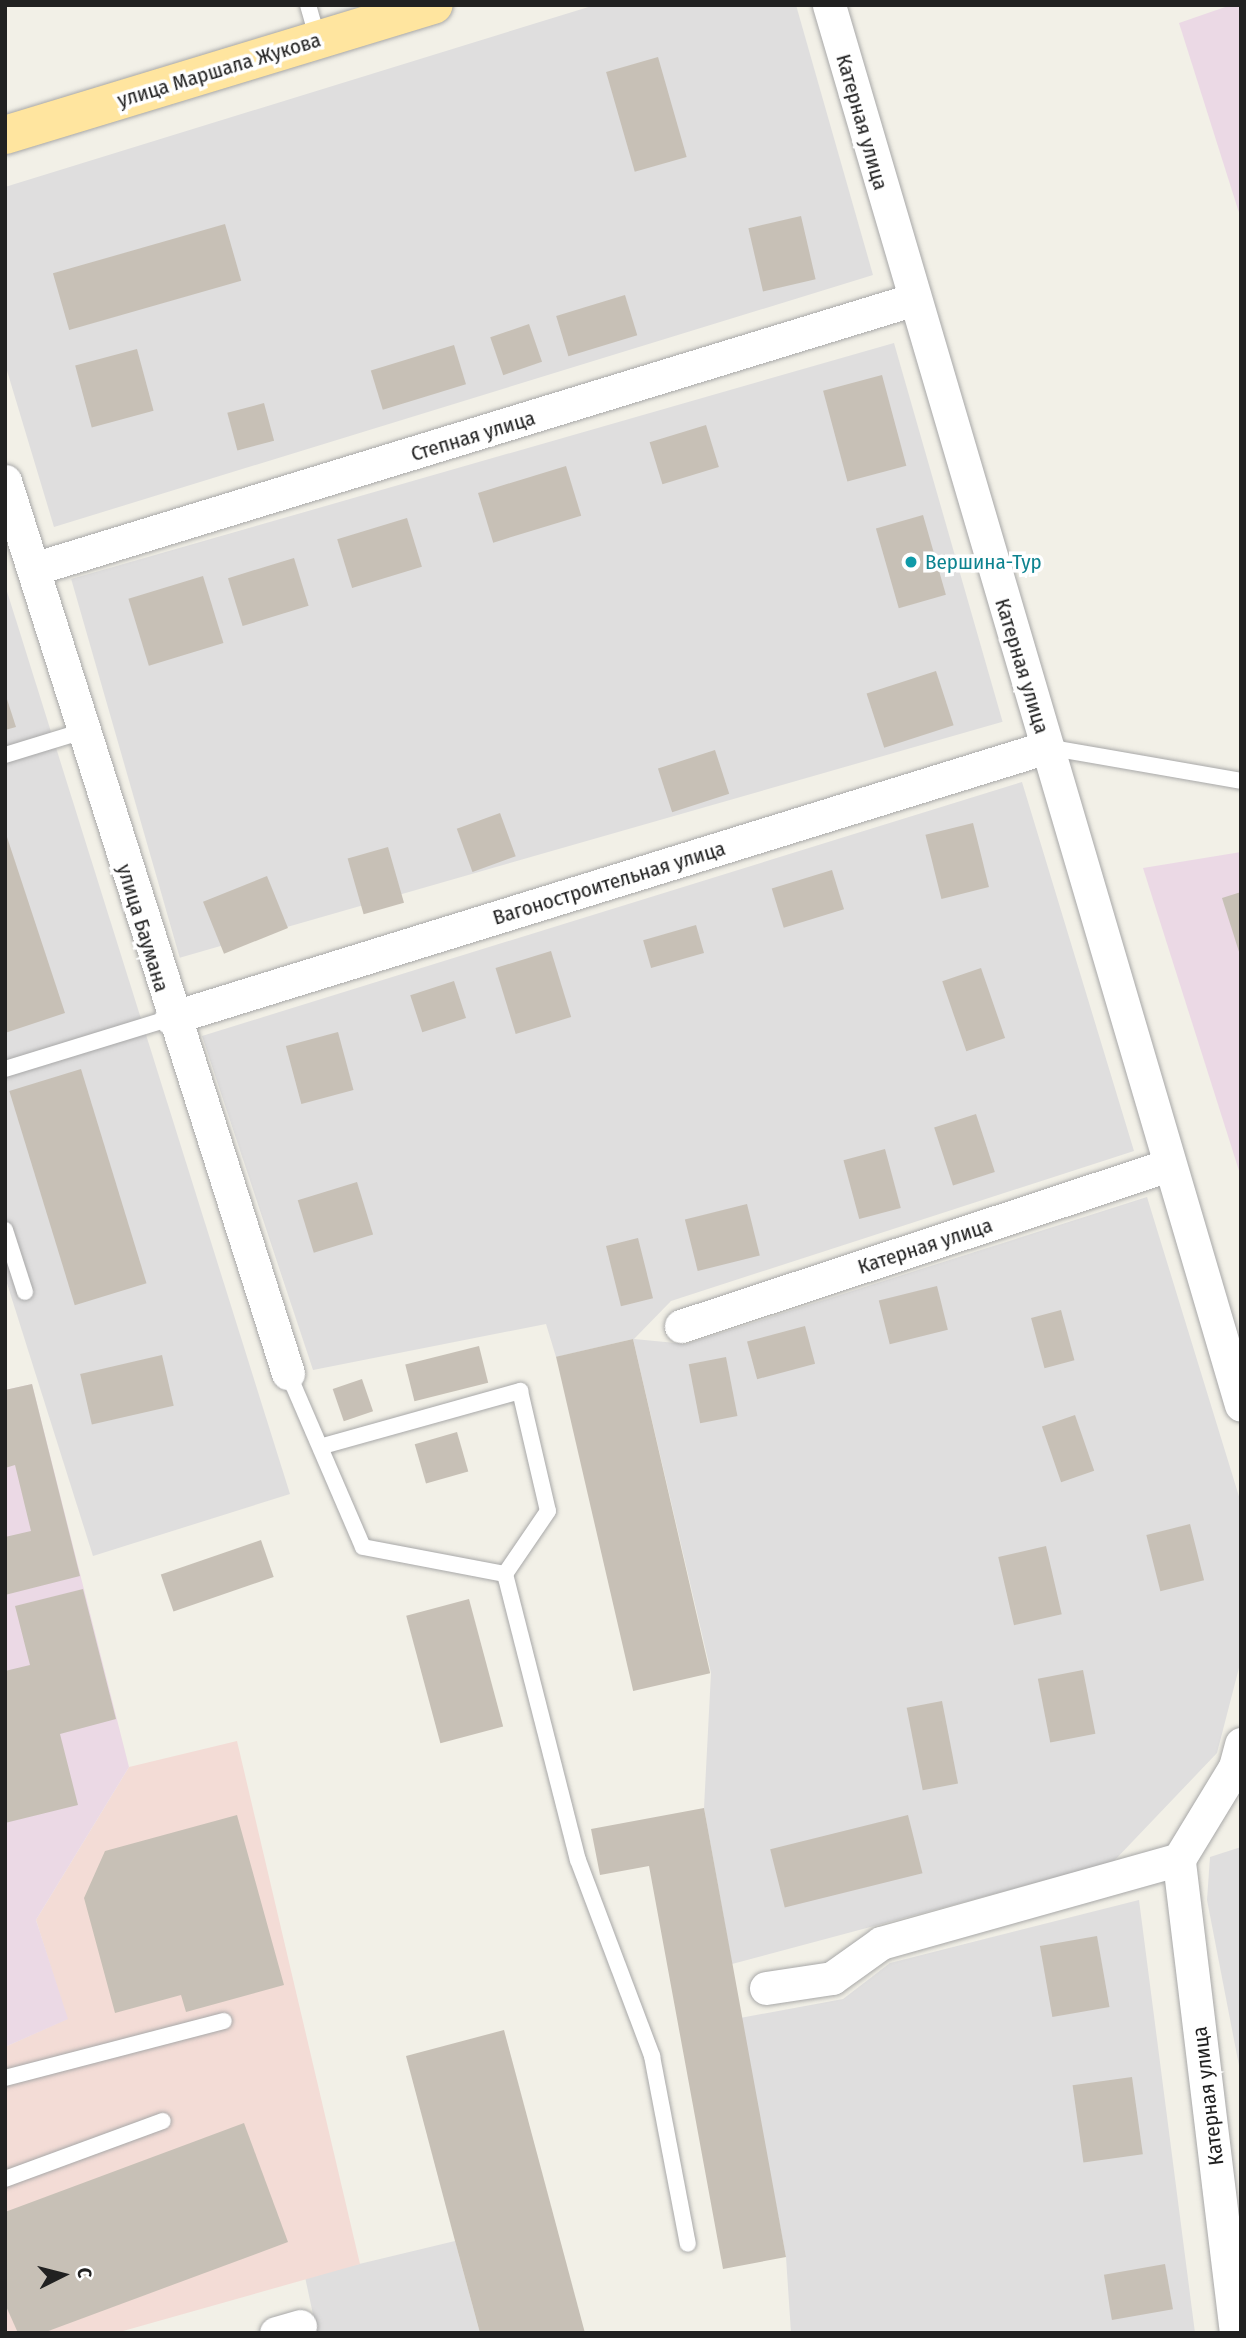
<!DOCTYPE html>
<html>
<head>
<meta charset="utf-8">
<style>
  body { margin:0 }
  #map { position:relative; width:1246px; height:2338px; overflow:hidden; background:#f2f0e7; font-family:"Fira Sans Condensed",sans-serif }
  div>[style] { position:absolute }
  .residential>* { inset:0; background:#dfdede; transform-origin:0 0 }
  .commercial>* { inset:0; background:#f3dcd6 }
  .industrial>* { inset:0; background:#ebd9e5 }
  .building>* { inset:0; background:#c7c0b6; transform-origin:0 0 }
  .roads { filter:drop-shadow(0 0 2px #a8a8a8) drop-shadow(0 0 2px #a8a8a8) }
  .service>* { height:16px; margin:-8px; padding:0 8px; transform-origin:8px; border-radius:8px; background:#fff }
  .minor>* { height:33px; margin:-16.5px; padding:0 16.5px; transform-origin:16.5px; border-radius:16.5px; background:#fff }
  .primary>* { height:38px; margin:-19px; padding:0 19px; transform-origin:19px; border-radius:19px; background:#ffe59f }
  .dots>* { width:19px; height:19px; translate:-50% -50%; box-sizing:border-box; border:4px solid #fff; border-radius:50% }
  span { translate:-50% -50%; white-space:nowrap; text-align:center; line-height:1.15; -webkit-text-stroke:7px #fff; paint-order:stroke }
  .street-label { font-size:21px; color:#212121 }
  .culture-label { font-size:21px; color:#0d838f }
  .left { translate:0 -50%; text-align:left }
  .frame { position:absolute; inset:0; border:7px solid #212121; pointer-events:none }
  .north { position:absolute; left:28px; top:2240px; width:70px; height:70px; -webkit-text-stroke:5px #fff; paint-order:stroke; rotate:84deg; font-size:19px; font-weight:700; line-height:28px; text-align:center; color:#212121 }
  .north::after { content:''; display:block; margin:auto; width:24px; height:32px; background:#212121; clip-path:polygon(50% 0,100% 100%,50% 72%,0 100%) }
</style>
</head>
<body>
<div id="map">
  <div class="residential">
    <div style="clip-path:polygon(595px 5px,796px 5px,873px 275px,54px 527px,5px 364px,5px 187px)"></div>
    <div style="left:894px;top:343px;width:394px;height:856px;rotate:74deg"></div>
    <div style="clip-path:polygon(5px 585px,290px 1494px,93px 1556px,5px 1277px)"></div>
    <div style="clip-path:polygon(1022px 782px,1134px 1151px,671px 1301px,634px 1339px,686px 1344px,1147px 1197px,1241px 1503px,1241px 1660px,1217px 1753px,1113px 1862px,732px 1964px,704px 1808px,711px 1673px,633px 1339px,556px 1357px,546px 1324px,313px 1370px,202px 1036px)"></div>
    <div style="clip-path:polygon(1241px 1847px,1241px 2076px,1207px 1900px,1210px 1857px)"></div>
    <div style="clip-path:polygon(1139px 1900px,1195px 2333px,791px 2333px,786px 2257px,740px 2018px,843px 1999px,890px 1963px)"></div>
    <div style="clip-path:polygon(455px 2241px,480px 2333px,317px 2333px,305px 2277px)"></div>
  </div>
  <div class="commercial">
    <div style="clip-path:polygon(237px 1741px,360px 2264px,116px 2333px,5px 2333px,5px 2047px,67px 2019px,36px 1920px,129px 1767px)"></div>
  </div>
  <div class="industrial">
    <div style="clip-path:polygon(1231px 5px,1241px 5px,1241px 219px,1179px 23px)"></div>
    <div style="clip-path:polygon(1241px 852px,1241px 1177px,1143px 868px)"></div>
    <div style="clip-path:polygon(32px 1384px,129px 1767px,36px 1920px,68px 2019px,5px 2047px,5px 1390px)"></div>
  </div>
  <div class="building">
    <div style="left:658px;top:57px;width:104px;height:54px;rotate:74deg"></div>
    <div style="left:801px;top:216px;width:65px;height:54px;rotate:77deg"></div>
    <div style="left:225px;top:224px;width:59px;height:179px;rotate:74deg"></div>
    <div style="left:625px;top:295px;width:42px;height:72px;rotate:73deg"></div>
    <div style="left:529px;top:324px;width:40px;height:41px;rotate:71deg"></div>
    <div style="left:454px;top:345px;width:41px;height:87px;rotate:73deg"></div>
    <div style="left:137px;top:349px;width:64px;height:64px;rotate:75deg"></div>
    <div style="left:882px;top:375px;width:94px;height:61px;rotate:75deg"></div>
    <div style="left:264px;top:403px;width:39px;height:38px;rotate:75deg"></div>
    <div style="left:706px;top:425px;width:44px;height:59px;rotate:73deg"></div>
    <div style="left:566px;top:466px;width:52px;height:92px;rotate:73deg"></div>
    <div style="left:923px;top:515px;width:83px;height:49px;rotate:74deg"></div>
    <div style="left:407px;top:518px;width:51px;height:73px;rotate:73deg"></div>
    <div style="left:294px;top:558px;width:50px;height:69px;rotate:73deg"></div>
    <div style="left:203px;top:576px;width:70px;height:78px;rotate:73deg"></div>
    <div style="left:936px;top:671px;width:57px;height:73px;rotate:72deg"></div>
    <div style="clip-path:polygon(5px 693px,16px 727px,5px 730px)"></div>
    <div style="left:715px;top:750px;width:46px;height:60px;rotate:72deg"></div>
    <div style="left:500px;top:813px;width:46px;height:46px;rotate:70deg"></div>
    <div style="left:973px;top:823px;width:66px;height:49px;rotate:76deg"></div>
    <div style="clip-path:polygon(5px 831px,65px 1013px,5px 1033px)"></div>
    <div style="left:388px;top:847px;width:58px;height:42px;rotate:74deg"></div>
    <div style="left:832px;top:870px;width:41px;height:63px;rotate:73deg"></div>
    <div style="left:267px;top:876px;width:56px;height:69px;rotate:68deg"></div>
    <div style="clip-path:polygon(1241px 892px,1241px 955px,1240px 955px,1222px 898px)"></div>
    <div style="left:696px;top:925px;width:29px;height:55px;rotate:74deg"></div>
    <div style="left:551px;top:951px;width:69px;height:58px;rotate:73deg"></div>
    <div style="left:981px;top:968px;width:74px;height:41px;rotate:71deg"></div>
    <div style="left:454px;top:981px;width:39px;height:46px;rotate:72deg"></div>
    <div style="left:338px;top:1032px;width:60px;height:54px;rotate:75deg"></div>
    <div style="left:81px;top:1069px;width:224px;height:75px;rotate:73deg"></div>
    <div style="left:976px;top:1114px;width:61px;height:44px;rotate:72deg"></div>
    <div style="left:885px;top:1149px;width:61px;height:43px;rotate:75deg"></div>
    <div style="left:357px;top:1182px;width:55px;height:62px;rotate:73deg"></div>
    <div style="left:747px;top:1204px;width:53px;height:64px;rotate:76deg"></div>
    <div style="left:638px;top:1238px;width:62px;height:33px;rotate:76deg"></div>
    <div style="left:937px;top:1286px;width:45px;height:60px;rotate:76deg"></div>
    <div style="left:1061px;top:1310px;width:52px;height:31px;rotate:75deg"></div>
    <div style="left:805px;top:1326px;width:39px;height:60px;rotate:75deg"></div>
    <div style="left:633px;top:1339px;width:343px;height:79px;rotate:77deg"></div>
    <div style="left:479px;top:1346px;width:38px;height:76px;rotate:76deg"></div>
    <div style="left:162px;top:1355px;width:52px;height:84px;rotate:77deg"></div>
    <div style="left:726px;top:1357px;width:60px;height:38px;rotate:79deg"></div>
    <div style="left:362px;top:1379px;width:34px;height:31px;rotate:71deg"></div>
    <div style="clip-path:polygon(32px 1384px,80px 1576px,5px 1595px,5px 1537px,31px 1531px,15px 1465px,5px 1468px,5px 1390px)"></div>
    <div style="left:1075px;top:1415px;width:59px;height:35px;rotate:71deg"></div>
    <div style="left:457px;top:1432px;width:41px;height:44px;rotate:74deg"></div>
    <div style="left:1190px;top:1524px;width:58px;height:45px;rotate:76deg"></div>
    <div style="left:261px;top:1540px;width:39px;height:106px;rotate:71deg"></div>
    <div style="left:1046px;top:1546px;width:70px;height:49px;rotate:77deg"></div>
    <div style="clip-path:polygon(83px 1589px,116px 1719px,60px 1734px,78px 1805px,5px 1823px,5px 1671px,30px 1665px,15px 1606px)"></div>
    <div style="left:469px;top:1599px;width:132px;height:65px;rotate:75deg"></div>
    <div style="left:1083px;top:1670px;width:65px;height:46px;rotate:79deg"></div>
    <div style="left:942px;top:1701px;width:84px;height:36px;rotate:79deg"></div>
    <div style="clip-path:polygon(704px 1808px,786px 2257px,723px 2269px,649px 1866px,600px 1875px,591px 1829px)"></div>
    <div style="clip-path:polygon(237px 1815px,284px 1985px,186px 2012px,181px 1995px,115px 2013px,84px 1898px,105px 1851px)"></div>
    <div style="left:908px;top:1815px;width:60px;height:142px;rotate:76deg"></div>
    <div style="left:1097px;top:1936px;width:72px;height:58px;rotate:80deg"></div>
    <div style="clip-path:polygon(504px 2030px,585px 2333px,480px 2333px,455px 2241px,406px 2056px)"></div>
    <div style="left:1132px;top:2077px;width:78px;height:60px;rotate:82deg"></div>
    <div style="clip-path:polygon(244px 2123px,288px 2242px,43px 2333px,18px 2333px,5px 2304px,5px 2212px)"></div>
    <div style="left:1165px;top:2264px;width:46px;height:62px;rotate:80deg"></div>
  </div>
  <div class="roads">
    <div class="service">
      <div style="left:308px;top:5px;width:36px;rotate:74deg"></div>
      <div style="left:1047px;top:747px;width:197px;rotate:9.9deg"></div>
      <div style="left:5px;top:755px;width:82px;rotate:-17.1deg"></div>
      <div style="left:5px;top:1069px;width:174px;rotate:-17.1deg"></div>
      <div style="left:5px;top:1230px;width:65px;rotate:72.1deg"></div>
      <div style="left:288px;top:1373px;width:189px;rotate:66.7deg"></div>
      <div style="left:363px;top:1547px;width:145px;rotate:10.8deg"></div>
      <div style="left:505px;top:1574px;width:295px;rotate:75.7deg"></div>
      <div style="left:578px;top:1860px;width:210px;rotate:69.3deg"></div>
      <div style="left:652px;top:2056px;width:191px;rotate:79.2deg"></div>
      <div style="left:323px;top:1446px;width:205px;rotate:-15.6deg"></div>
      <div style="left:520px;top:1391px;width:123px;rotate:76.9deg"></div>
      <div style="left:548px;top:1511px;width:76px;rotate:124.3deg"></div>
      <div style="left:5px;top:2078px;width:226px;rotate:-14.6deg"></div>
      <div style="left:5px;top:2179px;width:168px;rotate:-20.2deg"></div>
    </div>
    <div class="minor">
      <div style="left:829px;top:5px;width:1459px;rotate:73.6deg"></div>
      <div style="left:5px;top:481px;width:936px;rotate:72.4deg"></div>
      <div style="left:33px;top:569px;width:919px;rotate:-17.02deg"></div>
      <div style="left:171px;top:1018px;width:917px;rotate:-17.19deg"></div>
      <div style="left:681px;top:1326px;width:514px;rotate:-18.26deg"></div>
      <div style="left:766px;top:1988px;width:67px;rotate:-8.6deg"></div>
      <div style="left:832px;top:1978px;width:60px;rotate:-35.5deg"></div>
      <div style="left:881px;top:1943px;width:310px;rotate:-15.7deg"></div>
      <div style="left:276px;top:2333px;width:25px;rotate:-16deg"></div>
      <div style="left:1236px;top:2333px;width:477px;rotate:-96.9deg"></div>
      <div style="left:1179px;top:1859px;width:108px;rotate:-58.7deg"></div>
      <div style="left:1235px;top:1767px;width:24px;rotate:-75deg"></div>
    </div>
    <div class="primary">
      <div style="left:5px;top:135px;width:448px;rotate:-16.9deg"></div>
    </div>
  </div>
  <div class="dots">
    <div style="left:911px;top:562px;background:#0f9aa8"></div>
  </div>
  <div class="street-label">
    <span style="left:219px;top:70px;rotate:-17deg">улица Маршала Жукова</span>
    <span style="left:862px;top:122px;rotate:74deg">Катерная улица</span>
    <span style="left:473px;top:436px;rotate:-17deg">Степная улица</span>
    <span style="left:1022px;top:666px;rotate:73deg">Катерная улица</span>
    <span style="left:609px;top:883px;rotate:-17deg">Вагоностроительная улица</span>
    <span style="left:143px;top:928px;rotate:73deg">улица Баумана</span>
    <span style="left:925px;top:1246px;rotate:-18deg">Катерная улица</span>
    <span style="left:1208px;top:2096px;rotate:-97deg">Катерная улица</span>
  </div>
  <div class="culture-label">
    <span class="left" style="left:925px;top:562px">Вершина-Тур</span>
  </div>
  <div class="frame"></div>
  <div class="north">С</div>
</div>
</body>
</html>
